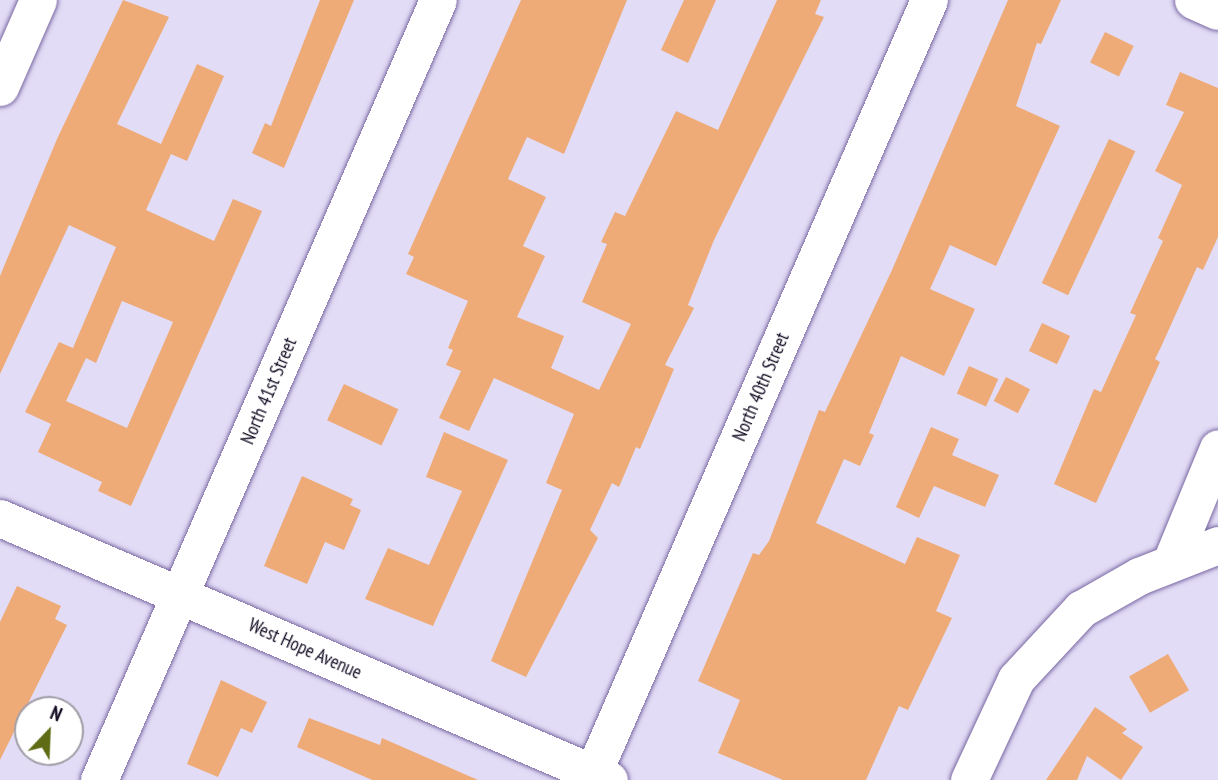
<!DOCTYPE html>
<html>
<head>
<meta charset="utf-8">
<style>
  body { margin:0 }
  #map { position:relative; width:1218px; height:780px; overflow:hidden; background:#e2dcf6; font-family:"PT Sans Narrow",sans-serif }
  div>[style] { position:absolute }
  .building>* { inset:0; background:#eeab78; transform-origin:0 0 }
  .roads { filter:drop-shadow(0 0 2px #7967a2) drop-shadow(0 0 2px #7967a2) }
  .minor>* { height:37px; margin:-18.5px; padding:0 18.5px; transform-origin:18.5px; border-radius:18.5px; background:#fff }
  span { translate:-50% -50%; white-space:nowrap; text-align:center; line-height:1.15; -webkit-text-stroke:5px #fff; paint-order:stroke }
  .street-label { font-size:19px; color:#140c23 }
  .north { position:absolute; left:14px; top:696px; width:70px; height:70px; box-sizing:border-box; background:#fff; border:2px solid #a19ea7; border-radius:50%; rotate:23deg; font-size:19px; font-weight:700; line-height:28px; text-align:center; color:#140c23 }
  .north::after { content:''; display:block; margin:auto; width:24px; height:32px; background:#606c15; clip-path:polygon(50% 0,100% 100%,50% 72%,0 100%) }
</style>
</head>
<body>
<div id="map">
  <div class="building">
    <div style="clip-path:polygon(evenodd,123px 0,169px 17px,117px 124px,161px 144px,197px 64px,224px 76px,187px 161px,171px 154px,146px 210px,214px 241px,233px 199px,262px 211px,131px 506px,98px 491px,102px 482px,38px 452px,51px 424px,25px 412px,59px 342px,73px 348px,116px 247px,69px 225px,0 374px,0 276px,57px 139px,123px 0,122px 301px,173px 322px,127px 428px,66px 401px,86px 358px,96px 363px,122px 301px)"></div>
    <div style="clip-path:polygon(320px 0,354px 0,284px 168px,252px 153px,265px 123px,271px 126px)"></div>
    <div style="clip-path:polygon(521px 0,627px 0,564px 154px,527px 137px,508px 179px,546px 197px,523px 246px,545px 256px,517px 317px,564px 336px,551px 368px,599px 390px,631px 324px,582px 302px,607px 244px,601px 242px,615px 212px,625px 216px,676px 111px,718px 130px,777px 0,821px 0,815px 14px,824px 17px,714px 240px,688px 305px,694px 308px,665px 365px,674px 369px,640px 449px,636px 447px,619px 487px,612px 483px,590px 530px,598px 538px,526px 677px,491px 661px,562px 490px,546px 483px,574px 414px,494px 378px,469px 431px,439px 418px,461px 371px,446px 365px,453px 350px,448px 348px,468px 301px,406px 274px,414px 257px,408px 254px)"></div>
    <div style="clip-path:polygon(684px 0,716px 0,688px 63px,661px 50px)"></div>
    <div style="clip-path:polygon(1008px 0,1061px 0,1041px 44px,1037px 43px,1016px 106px,1060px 126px,996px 266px,950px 245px,930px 289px,975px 309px,944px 376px,901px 356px,869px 433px,874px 435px,860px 466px,844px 459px,816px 523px,905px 564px,917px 537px,960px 555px,936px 611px,952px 618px,908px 710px,899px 706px,866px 780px,783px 780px,718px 753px,740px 700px,698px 681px,753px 553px,759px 555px,769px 541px,819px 410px,825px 412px,892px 270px)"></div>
    <div style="left:1105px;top:32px;width:32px;height:34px;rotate:26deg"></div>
    <div style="clip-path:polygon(1180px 72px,1218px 88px,1218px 237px,1203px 270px,1197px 267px,1161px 347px,1155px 359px,1160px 362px,1096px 503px,1054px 484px,1094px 389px,1101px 392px,1136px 315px,1130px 313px,1163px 241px,1158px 238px,1182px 185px,1155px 171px,1184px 112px,1166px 105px)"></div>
    <div style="left:1109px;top:139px;width:29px;height:159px;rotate:25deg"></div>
    <div style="left:1042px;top:323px;width:31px;height:31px;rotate:25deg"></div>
    <div style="left:969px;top:366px;width:32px;height:30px;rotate:24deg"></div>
    <div style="left:1006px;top:377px;width:27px;height:27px;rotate:27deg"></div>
    <div style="left:344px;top:384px;width:60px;height:40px;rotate:25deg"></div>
    <div style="clip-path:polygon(931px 427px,959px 439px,952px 455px,999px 475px,985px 507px,934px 486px,919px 518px,896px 507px)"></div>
    <div style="clip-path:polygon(444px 432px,508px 460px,433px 626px,365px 599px,388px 548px,429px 565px,462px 491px,426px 477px)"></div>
    <div style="clip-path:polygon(302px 476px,353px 499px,350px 505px,361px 510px,344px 550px,325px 542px,307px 584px,264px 566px)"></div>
    <div style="clip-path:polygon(17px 586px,61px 606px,55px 619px,67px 625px,0 760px,0 622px)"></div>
    <div style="left:1168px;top:654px;width:42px;height:45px;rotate:60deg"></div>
    <div style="clip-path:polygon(221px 680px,267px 702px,252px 733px,241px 728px,218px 777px,187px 764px)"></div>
    <div style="clip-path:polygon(1095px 707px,1127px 729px,1122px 733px,1143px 747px,1121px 780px,1087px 756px,1077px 780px,1046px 780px)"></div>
    <div style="clip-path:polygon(309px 718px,380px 745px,382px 738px,478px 780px,372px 780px,297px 747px)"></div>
  </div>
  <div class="roads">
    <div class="minor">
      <div style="left:1193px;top:0;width:27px;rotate:24deg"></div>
      <div style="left:0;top:87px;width:95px;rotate:-66.4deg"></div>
      <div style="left:0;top:518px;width:663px;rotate:23.28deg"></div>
      <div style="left:1171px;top:562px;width:123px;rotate:-67.6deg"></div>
      <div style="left:593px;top:773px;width:843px;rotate:-66.51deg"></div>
      <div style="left:99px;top:780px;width:850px;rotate:-66.51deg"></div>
      <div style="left:969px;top:780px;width:111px;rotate:-65deg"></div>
      <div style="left:1016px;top:679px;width:96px;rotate:-47.1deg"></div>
      <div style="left:1081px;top:609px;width:67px;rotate:-29.6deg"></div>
      <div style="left:1139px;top:576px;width:85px;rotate:-21.4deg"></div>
    </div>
  </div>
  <div class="street-label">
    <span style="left:761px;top:387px;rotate:-67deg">North 40th Street</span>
    <span style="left:269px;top:391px;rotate:-67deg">North 41st Street</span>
    <span style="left:305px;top:649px;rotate:24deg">West Hope Avenue</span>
  </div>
  <div class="north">N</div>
</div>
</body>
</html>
